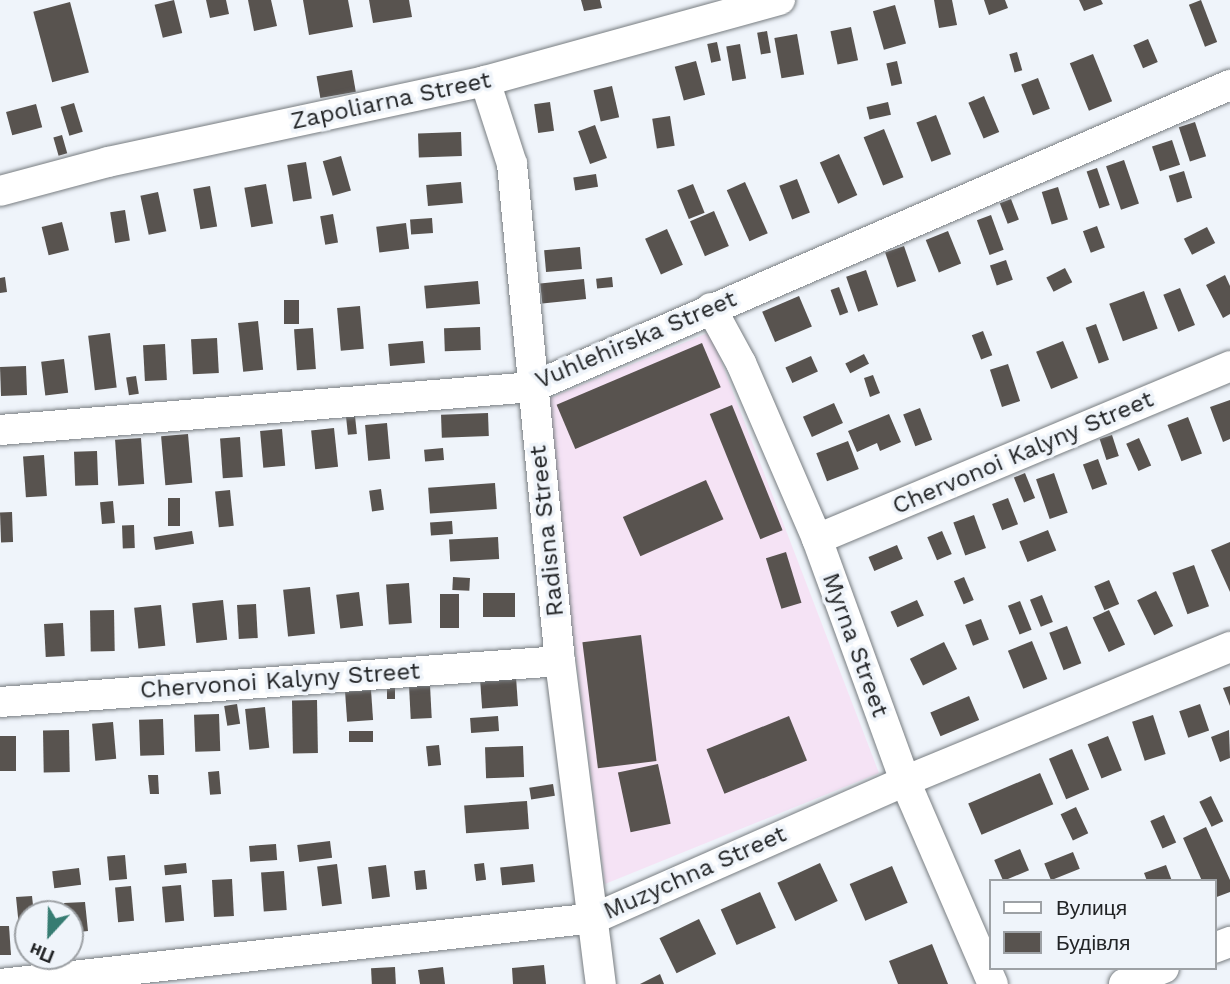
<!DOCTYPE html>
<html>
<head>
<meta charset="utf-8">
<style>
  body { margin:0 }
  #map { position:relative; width:1230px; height:984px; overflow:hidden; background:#eff4fa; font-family:"Work Sans",sans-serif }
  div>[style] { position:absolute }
  .commercial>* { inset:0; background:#f5e3f5 }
  .building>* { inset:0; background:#58534f; transform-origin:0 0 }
  .roads { filter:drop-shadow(0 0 2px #787d81) drop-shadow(0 0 2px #787d81) }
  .minor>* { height:30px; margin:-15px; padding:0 15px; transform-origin:15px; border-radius:15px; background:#fff }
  span { translate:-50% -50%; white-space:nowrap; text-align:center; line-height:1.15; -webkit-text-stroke:7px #eff4fa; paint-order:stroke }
  .street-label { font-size:24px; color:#222426 }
  .legend { position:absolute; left:989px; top:879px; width:228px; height:91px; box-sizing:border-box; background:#eff4fa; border:2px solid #9da1a5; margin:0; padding:9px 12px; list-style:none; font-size:21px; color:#222426 }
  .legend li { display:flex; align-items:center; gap:14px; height:35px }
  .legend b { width:35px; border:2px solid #9da1a5 }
  .north { position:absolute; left:14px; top:900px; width:70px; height:70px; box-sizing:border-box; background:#eff4fa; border:2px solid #9da1a5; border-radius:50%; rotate:202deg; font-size:19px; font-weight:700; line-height:28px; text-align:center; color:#222426 }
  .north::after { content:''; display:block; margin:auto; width:24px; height:32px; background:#367c72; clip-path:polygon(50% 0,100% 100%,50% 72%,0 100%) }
</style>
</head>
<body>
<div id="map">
  <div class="commercial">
    <div style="clip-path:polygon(710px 332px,879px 773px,605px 884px,543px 401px)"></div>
  </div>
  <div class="building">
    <div style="left:174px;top:0;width:34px;height:20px;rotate:76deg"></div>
    <div style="clip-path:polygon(206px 0,226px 0,229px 14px,210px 18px)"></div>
    <div style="clip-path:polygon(248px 0,271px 0,277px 26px,254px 31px)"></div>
    <div style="clip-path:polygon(303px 0,348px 0,353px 27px,309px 35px)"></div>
    <div style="clip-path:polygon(369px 0,409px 0,412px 17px,373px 23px)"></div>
    <div style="clip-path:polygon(581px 0,600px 0,602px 8px,584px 11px)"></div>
    <div style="clip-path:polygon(934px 0,952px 0,957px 25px,939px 28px)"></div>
    <div style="clip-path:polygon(984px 0,1005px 0,1008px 8px,989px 15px)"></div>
    <div style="clip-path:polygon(1079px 0,1101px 0,1103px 4px,1084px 11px)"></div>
    <div style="left:1201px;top:0;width:45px;height:13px;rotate:69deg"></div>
    <div style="left:70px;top:2px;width:73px;height:38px;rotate:75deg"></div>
    <div style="left:895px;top:5px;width:40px;height:23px;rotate:74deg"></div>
    <div style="left:851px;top:27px;width:34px;height:21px;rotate:78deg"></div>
    <div style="left:767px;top:31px;width:22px;height:10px;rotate:80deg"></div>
    <div style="left:797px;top:34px;width:41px;height:23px;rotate:80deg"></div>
    <div style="left:1148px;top:39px;width:25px;height:16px;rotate:67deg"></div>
    <div style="left:717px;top:42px;width:19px;height:10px;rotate:78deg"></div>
    <div style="left:740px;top:44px;width:35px;height:14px;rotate:80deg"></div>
    <div style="left:1017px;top:52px;width:19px;height:8px;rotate:74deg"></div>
    <div style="left:1093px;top:54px;width:51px;height:25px;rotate:68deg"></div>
    <div style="left:696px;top:61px;width:35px;height:22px;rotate:75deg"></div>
    <div style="left:897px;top:61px;width:23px;height:11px;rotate:77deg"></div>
    <div style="left:352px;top:70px;width:22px;height:36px;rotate:80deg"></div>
    <div style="left:1038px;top:78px;width:33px;height:18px;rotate:69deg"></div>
    <div style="left:612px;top:86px;width:32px;height:19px;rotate:77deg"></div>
    <div style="left:984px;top:96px;width:39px;height:17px;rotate:67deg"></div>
    <div style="left:550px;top:102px;width:29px;height:16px;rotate:82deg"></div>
    <div style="left:888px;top:102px;width:13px;height:22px;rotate:77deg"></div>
    <div style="left:74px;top:103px;width:30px;height:14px;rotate:73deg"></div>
    <div style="left:36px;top:104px;width:24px;height:31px;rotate:75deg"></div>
    <div style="left:936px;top:115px;width:42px;height:21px;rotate:69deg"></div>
    <div style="left:670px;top:116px;width:30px;height:18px;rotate:81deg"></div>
    <div style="left:1195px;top:122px;width:36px;height:17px;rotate:72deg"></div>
    <div style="left:595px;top:125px;width:35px;height:18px;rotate:70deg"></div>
    <div style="left:884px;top:129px;width:52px;height:22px;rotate:68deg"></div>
    <div style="left:461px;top:132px;width:24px;height:43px;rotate:88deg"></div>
    <div style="left:62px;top:135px;width:19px;height:9px;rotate:74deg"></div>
    <div style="left:1172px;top:140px;width:26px;height:21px;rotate:72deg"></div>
    <div style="left:839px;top:154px;width:45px;height:21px;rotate:66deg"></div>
    <div style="left:341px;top:156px;width:36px;height:19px;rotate:74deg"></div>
    <div style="left:1124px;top:160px;width:46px;height:19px;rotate:71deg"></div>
    <div style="left:306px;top:162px;width:37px;height:19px;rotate:81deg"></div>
    <div style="left:1097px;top:168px;width:39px;height:11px;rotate:71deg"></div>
    <div style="left:1184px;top:171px;width:28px;height:16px;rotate:73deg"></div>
    <div style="left:596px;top:174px;width:13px;height:23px;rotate:81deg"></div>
    <div style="left:797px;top:179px;width:36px;height:19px;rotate:69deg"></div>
    <div style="left:461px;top:182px;width:21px;height:35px;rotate:85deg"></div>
    <div style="left:745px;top:182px;width:56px;height:20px;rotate:66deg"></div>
    <div style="left:266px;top:184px;width:40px;height:22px;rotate:80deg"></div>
    <div style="left:693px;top:184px;width:31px;height:17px;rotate:68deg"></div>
    <div style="left:210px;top:186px;width:41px;height:17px;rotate:80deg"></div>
    <div style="left:1058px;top:187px;width:34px;height:17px;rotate:73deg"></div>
    <div style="left:158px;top:192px;width:40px;height:18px;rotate:78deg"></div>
    <div style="left:1011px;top:199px;width:22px;height:12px;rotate:69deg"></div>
    <div style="left:125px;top:210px;width:31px;height:15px;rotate:81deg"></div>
    <div style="left:714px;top:211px;width:38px;height:26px;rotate:67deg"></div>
    <div style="left:333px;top:214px;width:29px;height:13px;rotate:80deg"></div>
    <div style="left:991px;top:215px;width:37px;height:15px;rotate:70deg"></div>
    <div style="left:432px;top:218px;width:15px;height:22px;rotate:86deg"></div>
    <div style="left:62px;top:222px;width:29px;height:21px;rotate:76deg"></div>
    <div style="left:406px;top:223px;width:26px;height:30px;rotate:83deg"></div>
    <div style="left:1097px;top:226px;width:23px;height:15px;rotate:70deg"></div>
    <div style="left:1207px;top:227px;width:18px;height:26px;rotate:63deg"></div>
    <div style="left:667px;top:229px;width:39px;height:24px;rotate:66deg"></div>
    <div style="left:948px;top:231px;width:35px;height:24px;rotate:68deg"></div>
    <div style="left:904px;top:246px;width:37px;height:20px;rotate:71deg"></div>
    <div style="left:580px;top:247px;width:22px;height:36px;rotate:85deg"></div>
    <div style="left:1006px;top:260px;width:21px;height:17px;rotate:71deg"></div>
    <div style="left:1065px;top:268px;width:16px;height:21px;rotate:63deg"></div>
    <div style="left:866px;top:270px;width:37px;height:21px;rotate:71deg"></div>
    <div style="clip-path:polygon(1225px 275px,1230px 286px,1230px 314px,1223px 318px,1206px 285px)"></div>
    <div style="clip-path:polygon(5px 277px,7px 292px,0 293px,0 278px)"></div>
    <div style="left:612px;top:277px;width:10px;height:16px;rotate:84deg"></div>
    <div style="left:584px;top:279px;width:20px;height:44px;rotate:84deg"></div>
    <div style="left:478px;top:281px;width:23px;height:54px;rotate:85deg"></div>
    <div style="left:839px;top:287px;width:27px;height:9px;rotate:70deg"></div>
    <div style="left:1180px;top:288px;width:40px;height:18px;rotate:68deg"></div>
    <div style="left:1144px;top:291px;width:40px;height:37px;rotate:70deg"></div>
    <div style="left:799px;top:296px;width:33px;height:40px;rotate:67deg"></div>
    <div style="left:284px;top:300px;width:15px;height:24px"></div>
    <div style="left:360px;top:306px;width:43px;height:23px;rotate:85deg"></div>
    <div style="left:258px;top:321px;width:49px;height:20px;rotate:84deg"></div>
    <div style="left:1096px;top:324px;width:38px;height:11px;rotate:70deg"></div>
    <div style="left:480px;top:327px;width:23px;height:36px;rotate:88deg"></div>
    <div style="left:313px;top:328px;width:41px;height:19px;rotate:86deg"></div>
    <div style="left:983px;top:331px;width:26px;height:12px;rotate:69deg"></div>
    <div style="left:110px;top:333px;width:55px;height:22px;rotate:83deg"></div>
    <div style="left:217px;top:338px;width:35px;height:26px;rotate:87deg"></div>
    <div style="left:423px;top:341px;width:22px;height:35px;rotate:85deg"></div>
    <div style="left:1063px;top:341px;width:40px;height:29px;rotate:68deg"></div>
    <div style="left:702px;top:343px;width:48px;height:158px;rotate:67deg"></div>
    <div style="left:165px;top:344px;width:36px;height:22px;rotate:87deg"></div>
    <div style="left:864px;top:354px;width:11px;height:21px;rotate:63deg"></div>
    <div style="left:811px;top:356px;width:17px;height:28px;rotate:66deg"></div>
    <div style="left:64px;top:359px;width:34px;height:23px;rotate:83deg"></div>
    <div style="left:1008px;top:364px;width:39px;height:19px;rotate:72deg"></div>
    <div style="left:26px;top:366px;width:29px;height:26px;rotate:88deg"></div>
    <div style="clip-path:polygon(873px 375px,880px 393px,870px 397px,864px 378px)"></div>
    <div style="left:136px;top:376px;width:18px;height:10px;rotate:81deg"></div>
    <div style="clip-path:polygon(1230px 400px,1230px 439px,1223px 442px,1210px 407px)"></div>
    <div style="left:834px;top:403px;width:22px;height:34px;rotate:66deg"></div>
    <div style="left:732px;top:405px;width:135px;height:24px;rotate:68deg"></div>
    <div style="left:920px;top:408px;width:34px;height:18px;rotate:69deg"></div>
    <div style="left:488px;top:413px;width:23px;height:47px;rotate:88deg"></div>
    <div style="clip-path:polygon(889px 414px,901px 442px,880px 451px,877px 443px,857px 452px,848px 431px)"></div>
    <div style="left:355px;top:416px;width:18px;height:9px;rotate:84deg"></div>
    <div style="left:1188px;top:417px;width:39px;height:22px;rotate:69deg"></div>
    <div style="left:387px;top:423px;width:36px;height:22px;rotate:85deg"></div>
    <div style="left:334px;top:428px;width:39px;height:23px;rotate:84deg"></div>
    <div style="left:282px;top:429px;width:37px;height:22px;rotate:85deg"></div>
    <div style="left:188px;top:434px;width:49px;height:27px;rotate:85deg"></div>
    <div style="left:1112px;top:435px;width:22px;height:13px;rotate:72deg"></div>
    <div style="left:240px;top:437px;width:40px;height:20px;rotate:86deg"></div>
    <div style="left:141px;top:438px;width:46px;height:26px;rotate:86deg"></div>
    <div style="left:1139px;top:438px;width:30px;height:14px;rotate:66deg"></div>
    <div style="left:848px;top:441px;width:30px;height:34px;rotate:69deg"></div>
    <div style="left:443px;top:448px;width:12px;height:19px;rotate:85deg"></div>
    <div style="left:97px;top:451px;width:34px;height:23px;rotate:88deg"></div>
    <div style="left:44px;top:455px;width:41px;height:21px;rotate:86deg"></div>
    <div style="left:1098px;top:459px;width:27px;height:16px;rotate:70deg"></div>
    <div style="left:1025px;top:473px;width:27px;height:12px;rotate:68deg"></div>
    <div style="left:1054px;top:473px;width:42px;height:19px;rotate:71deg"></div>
    <div style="left:706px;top:480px;width:43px;height:91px;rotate:66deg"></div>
    <div style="left:495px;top:483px;width:26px;height:67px;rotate:86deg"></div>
    <div style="left:381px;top:489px;width:21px;height:12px;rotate:82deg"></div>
    <div style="left:230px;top:490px;width:36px;height:15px;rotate:84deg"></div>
    <div style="left:168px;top:498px;width:12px;height:28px"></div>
    <div style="left:1008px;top:498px;width:28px;height:17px;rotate:69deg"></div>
    <div style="left:113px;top:501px;width:22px;height:13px;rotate:85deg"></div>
    <div style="left:12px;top:512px;width:30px;height:12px;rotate:88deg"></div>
    <div style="left:974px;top:515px;width:35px;height:22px;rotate:70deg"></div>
    <div style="left:452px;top:521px;width:13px;height:22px;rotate:86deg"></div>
    <div style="left:134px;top:525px;width:23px;height:12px;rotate:88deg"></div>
    <div style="left:1048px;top:530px;width:22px;height:31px;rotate:68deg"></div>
    <div style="left:192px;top:531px;width:13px;height:39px;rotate:81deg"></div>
    <div style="left:942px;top:531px;width:25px;height:16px;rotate:67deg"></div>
    <div style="left:498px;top:537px;width:22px;height:49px;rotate:87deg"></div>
    <div style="clip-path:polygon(1230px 542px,1230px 592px,1211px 550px)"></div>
    <div style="left:897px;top:545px;width:15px;height:31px;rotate:67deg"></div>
    <div style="left:786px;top:552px;width:53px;height:21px;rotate:73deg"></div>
    <div style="left:1194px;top:565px;width:44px;height:23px;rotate:70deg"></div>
    <div style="left:453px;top:577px;width:17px;height:13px;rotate:3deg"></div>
    <div style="left:964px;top:577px;width:25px;height:11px;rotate:67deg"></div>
    <div style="left:1109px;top:580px;width:26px;height:16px;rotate:67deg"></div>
    <div style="left:409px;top:583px;width:40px;height:23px;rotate:86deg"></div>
    <div style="left:310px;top:587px;width:47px;height:27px;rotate:84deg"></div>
    <div style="left:1156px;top:591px;width:39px;height:21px;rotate:64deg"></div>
    <div style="left:359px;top:592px;width:34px;height:23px;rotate:83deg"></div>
    <div style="left:515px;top:593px;width:24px;height:32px;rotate:90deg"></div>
    <div style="left:440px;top:594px;width:19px;height:34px"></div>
    <div style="left:1042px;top:595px;width:29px;height:13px;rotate:68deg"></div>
    <div style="left:223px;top:600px;width:40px;height:31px;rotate:84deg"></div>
    <div style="left:917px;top:600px;width:17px;height:29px;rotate:66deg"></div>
    <div style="left:1020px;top:601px;width:31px;height:13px;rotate:68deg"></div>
    <div style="left:256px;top:604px;width:34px;height:19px;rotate:87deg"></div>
    <div style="left:161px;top:605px;width:41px;height:27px;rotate:84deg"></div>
    <div style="left:114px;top:610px;width:41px;height:24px;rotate:89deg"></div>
    <div style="left:1109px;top:610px;width:38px;height:18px;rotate:65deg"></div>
    <div style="left:981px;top:619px;width:22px;height:17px;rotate:69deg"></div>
    <div style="left:63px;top:623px;width:33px;height:19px;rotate:87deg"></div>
    <div style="left:1067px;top:626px;width:40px;height:19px;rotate:69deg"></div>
    <div style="left:641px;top:635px;width:127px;height:59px;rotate:83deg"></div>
    <div style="left:1032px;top:641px;width:41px;height:26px;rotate:68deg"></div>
    <div style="left:944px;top:642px;width:30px;height:38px;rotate:64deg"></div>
    <div style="left:516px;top:677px;width:29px;height:36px;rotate:86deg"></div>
    <div style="left:387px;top:683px;width:8px;height:16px"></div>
    <div style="left:430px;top:685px;width:33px;height:21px;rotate:87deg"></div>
    <div style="clip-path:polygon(1230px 686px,1230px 706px,1223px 688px)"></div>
    <div style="left:371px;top:690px;width:30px;height:26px;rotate:86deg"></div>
    <div style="left:969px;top:696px;width:26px;height:42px;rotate:67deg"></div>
    <div style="left:317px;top:700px;width:53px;height:25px;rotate:89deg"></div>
    <div style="left:237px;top:704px;width:20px;height:13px;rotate:81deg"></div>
    <div style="left:1200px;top:704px;width:28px;height:22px;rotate:71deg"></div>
    <div style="left:265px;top:707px;width:41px;height:20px;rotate:84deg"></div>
    <div style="left:219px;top:714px;width:37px;height:25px;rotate:88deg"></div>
    <div style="left:1153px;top:715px;width:41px;height:22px;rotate:72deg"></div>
    <div style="left:498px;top:716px;width:15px;height:28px;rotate:86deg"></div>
    <div style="left:789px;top:716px;width:48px;height:89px;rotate:68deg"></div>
    <div style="left:163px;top:719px;width:36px;height:24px;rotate:88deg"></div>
    <div style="left:113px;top:722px;width:37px;height:21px;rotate:85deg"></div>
    <div style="left:69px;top:730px;width:42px;height:26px;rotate:89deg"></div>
    <div style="clip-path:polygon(1229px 730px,1230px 758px,1220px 762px,1211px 737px)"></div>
    <div style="left:373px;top:731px;width:11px;height:24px;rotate:90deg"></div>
    <div style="left:0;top:736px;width:16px;height:35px"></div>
    <div style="left:1108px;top:736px;width:37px;height:22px;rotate:68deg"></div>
    <div style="left:439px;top:745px;width:20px;height:13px;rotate:84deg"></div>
    <div style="left:523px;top:746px;width:31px;height:38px;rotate:88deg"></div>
    <div style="left:1072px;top:749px;width:44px;height:25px;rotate:67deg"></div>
    <div style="left:658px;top:764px;width:61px;height:41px;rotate:78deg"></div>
    <div style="left:219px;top:771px;width:23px;height:11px;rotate:85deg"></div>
    <div style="left:1040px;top:773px;width:34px;height:78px;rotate:67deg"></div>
    <div style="clip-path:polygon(148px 775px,158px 775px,159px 794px,150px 794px)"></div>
    <div style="left:553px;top:784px;width:12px;height:24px;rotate:81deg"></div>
    <div style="left:1211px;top:796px;width:28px;height:13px;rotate:64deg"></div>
    <div style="left:527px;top:801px;width:28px;height:63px;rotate:86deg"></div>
    <div style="left:1076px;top:807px;width:29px;height:17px;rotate:65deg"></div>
    <div style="left:1164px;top:815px;width:30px;height:15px;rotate:66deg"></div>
    <div style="clip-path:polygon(1206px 827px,1230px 880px,1230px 892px,1214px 898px,1214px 881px,1202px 881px,1183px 838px)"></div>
    <div style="left:330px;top:841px;width:17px;height:33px;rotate:83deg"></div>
    <div style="left:276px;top:844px;width:16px;height:27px;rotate:86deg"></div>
    <div style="left:1020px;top:849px;width:23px;height:28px;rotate:67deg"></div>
    <div style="left:1073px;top:852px;width:18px;height:31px;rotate:68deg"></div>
    <div style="left:125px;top:855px;width:24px;height:18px;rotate:85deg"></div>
    <div style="left:186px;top:863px;width:10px;height:22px;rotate:84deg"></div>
    <div style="left:484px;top:863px;width:17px;height:10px;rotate:83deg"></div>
    <div style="left:820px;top:863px;width:42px;height:47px;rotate:65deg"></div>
    <div style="left:337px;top:864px;width:40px;height:20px;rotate:83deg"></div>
    <div style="left:533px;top:864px;width:18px;height:33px;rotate:84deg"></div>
    <div style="left:386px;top:865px;width:32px;height:18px;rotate:83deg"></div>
    <div style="clip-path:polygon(1166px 865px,1172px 881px,1147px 881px,1144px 873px)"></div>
    <div style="left:892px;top:866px;width:40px;height:46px;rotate:67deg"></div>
    <div style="left:79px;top:868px;width:17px;height:27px;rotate:83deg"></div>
    <div style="left:425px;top:870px;width:19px;height:11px;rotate:84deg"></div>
    <div style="left:284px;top:871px;width:39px;height:23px;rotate:86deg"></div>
    <div style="left:232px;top:879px;width:37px;height:20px;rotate:87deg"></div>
    <div style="left:181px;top:885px;width:36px;height:19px;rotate:85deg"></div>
    <div style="left:131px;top:886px;width:35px;height:16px;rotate:85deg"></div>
    <div style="left:760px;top:892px;width:39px;height:43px;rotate:66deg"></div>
    <div style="clip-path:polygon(32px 896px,34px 914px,28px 914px,28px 936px,20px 937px,16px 897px)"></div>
    <div style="clip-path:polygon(85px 902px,88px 931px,70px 933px,70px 914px,65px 914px,64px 903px)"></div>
    <div style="left:699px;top:919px;width:39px;height:44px;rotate:64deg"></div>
    <div style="clip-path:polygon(0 926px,9px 926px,11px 955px,0 955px)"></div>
    <div style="clip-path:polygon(932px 944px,948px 984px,898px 984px,889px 961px)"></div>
    <div style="clip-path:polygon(544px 965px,546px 984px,513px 984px,512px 968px)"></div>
    <div style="left:395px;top:967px;width:17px;height:24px;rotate:87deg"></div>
    <div style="clip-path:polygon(443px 967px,445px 984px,420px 984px,418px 970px)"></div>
    <div style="clip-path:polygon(660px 974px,664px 984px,640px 984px)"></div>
  </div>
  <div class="roads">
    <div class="minor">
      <div style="left:485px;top:81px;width:87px;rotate:72deg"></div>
      <div style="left:512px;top:164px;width:499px;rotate:84.5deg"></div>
      <div style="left:560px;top:661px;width:326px;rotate:82.8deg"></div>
      <div style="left:0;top:191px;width:112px;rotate:-15deg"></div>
      <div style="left:108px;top:162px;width:386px;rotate:-12.1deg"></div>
      <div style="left:485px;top:81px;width:306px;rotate:-15.4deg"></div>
      <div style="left:711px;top:308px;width:63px;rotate:61.4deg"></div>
      <div style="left:741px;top:363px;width:192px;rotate:66.6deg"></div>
      <div style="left:817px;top:539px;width:258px;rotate:70deg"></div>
      <div style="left:905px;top:781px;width:221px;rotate:66.6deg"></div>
      <div style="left:0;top:430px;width:535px;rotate:-4.61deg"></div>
      <div style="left:533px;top:387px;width:760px;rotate:-23.43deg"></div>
      <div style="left:817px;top:539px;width:448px;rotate:-22.7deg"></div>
      <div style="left:0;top:702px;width:561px;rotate:-4.19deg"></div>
      <div style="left:1214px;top:948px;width:17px;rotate:-21deg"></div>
      <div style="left:0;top:984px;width:599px;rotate:-6.33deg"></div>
      <div style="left:595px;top:918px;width:339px;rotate:-23.8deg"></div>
      <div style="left:905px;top:781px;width:352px;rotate:-22.4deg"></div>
      <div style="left:1124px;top:984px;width:43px;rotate:-21.8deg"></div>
    </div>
  </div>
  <div class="street-label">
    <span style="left:391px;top:101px;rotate:-12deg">Zapoliarna Street</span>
    <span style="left:636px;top:340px;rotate:-23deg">Vuhlehirska Street</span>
    <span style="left:1023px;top:453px;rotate:-23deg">Chervonoi Kalyny Street</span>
    <span style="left:547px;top:531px;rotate:-96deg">Radisna Street</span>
    <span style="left:855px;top:645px;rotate:70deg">Myrna Street</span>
    <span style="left:280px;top:681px;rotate:-4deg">Chervonoi Kalyny Street</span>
    <span style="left:695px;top:873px;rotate:-24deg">Muzychna Street</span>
  </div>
  <ul class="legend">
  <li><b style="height:9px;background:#fff"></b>Вулиця</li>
  <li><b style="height:19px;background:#58534f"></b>Будівля</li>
  </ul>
  <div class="north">Пн</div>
</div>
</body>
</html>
